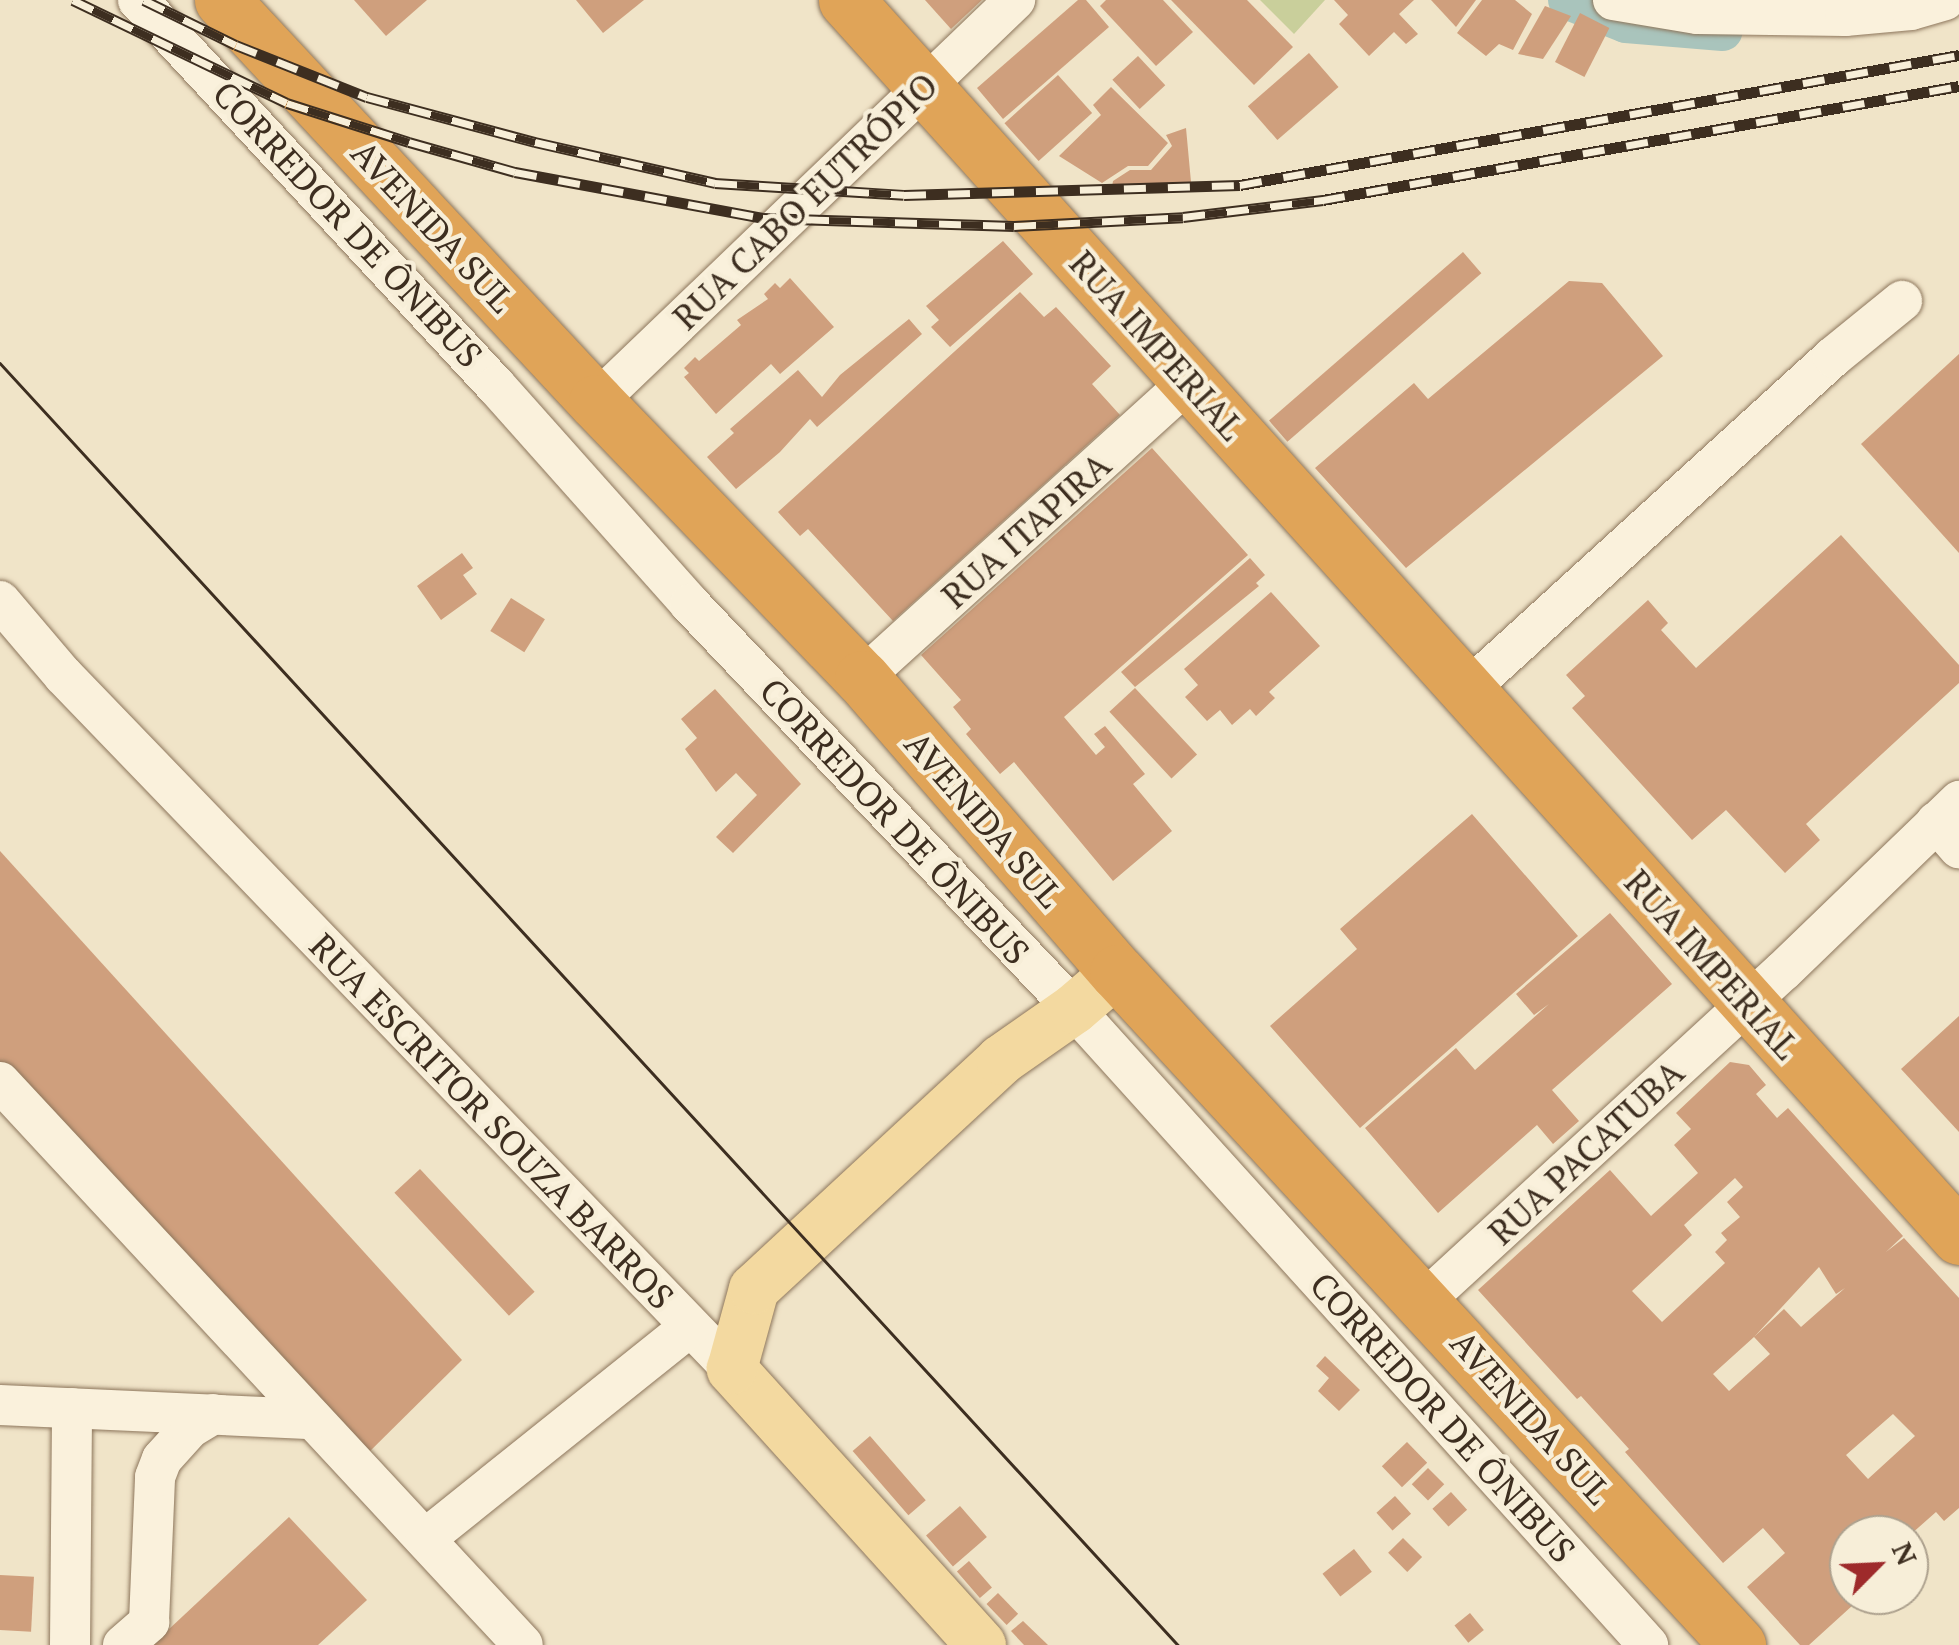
<!DOCTYPE html>
<html>
<head>
<meta charset="utf-8">
<style>
  body { margin:0 }
  #map { position:relative; width:1959px; height:1645px; overflow:hidden; background:#f0e4c8; font-family:"PT Serif",serif }
  div>[style] { position:absolute }
  .green>* { inset:0; background:#c9cf9b }
  .canal>* { height:40px; margin:-20px; padding:0 20px; transform-origin:20px; border-radius:20px; background:#a9c4bc }
  .building>* { inset:0; background:#cf9f7d; transform-origin:0 0 }
  .roads { filter:drop-shadow(0 0 2px #8d765c) drop-shadow(0 0 2px #8d765c) }
  .minor>* { height:40px; margin:-20px; padding:0 20px; transform-origin:20px; border-radius:20px; background:#faf1dc }
  .major>* { height:50px; margin:-25px; padding:0 25px; transform-origin:25px; border-radius:25px; background:#f3d9a0 }
  .highway>* { height:55px; margin:-27.5px; padding:0 27.5px; transform-origin:27.5px; border-radius:27.5px; background:#e0a458 }
  .tram>* { height:2.5px; margin:-1.25px; padding:0 1.25px; transform-origin:1.25px; border-radius:1.25px; background:#3d2e20 }
  .rail>* { height:11px; margin-top:-5.5px; transform-origin:0; background:repeating-linear-gradient(90deg,#f7eed8 0 22px,#3d2e20 0 44px); box-sizing:border-box; border-block:2px solid #3d2e20 }
  span { translate:-50% -50%; white-space:nowrap; text-align:center; line-height:1.15; -webkit-text-stroke:9px #f7eed8; paint-order:stroke }
  .street-label { font-size:35px; color:#3d2e20 }
  .north { position:absolute; left:1829px; top:1515px; width:100px; height:100px; box-sizing:border-box; background:#f7eed8; border:2px solid #ada18e; border-radius:50%; rotate:66deg; font-size:28px; font-weight:700; line-height:40px; text-align:center; color:#3d2e20 }
  .north::after { content:''; display:block; margin:auto; width:35px; height:45px; background:#9e2a2b; clip-path:polygon(50% 0,100% 100%,50% 72%,0 100%) }
</style>
</head>
<body>
<div id="map">
  <div class="green">
    <div style="clip-path:polygon(1260px 0,1325px 0,1294px 34px)"></div>
  </div>
  <div class="canal">
    <div style="left:1568px;top:0;width:62px;rotate:21.6deg"></div>
    <div style="left:1626px;top:23px;width:97px;rotate:4.7deg"></div>
  </div>
  <div class="building">
    <div style="clip-path:polygon(354px 0,427px 0,386px 36px)"></div>
    <div style="clip-path:polygon(576px 0,644px 0,603px 33px)"></div>
    <div style="clip-path:polygon(925px 0,982px 0,951px 29px)"></div>
    <div style="clip-path:polygon(1078px 0,1086px 0,1109px 27px,1003px 119px,977px 88px)"></div>
    <div style="clip-path:polygon(1106px 0,1163px 0,1193px 32px,1156px 66px,1100px 6px)"></div>
    <div style="clip-path:polygon(1171px 0,1247px 0,1293px 47px,1254px 85px)"></div>
    <div style="clip-path:polygon(1334px 0,1414px 0,1399px 14px,1418px 34px,1406px 44px,1394px 32px,1369px 56px,1339px 24px,1348px 15px)"></div>
    <div style="clip-path:polygon(1431px 0,1476px 0,1456px 27px)"></div>
    <div style="clip-path:polygon(1482px 0,1515px 0,1532px 14px,1513px 50px,1499px 44px,1486px 56px,1457px 33px)"></div>
    <div style="clip-path:polygon(1545px 6px,1571px 16px,1543px 59px,1518px 54px)"></div>
    <div style="left:1580px;top:13px;width:33px;height:55px;rotate:27deg"></div>
    <div style="left:1309px;top:53px;width:45px;height:81px;rotate:49deg"></div>
    <div style="left:1138px;top:56px;width:40px;height:35px;rotate:47deg"></div>
    <div style="left:1058px;top:75px;width:51px;height:72px;rotate:48deg"></div>
    <div style="clip-path:polygon(1111px 87px,1168px 143px,1148px 166px,1128px 166px,1102px 183px,1059px 156px,1101px 115px,1093px 105px)"></div>
    <div style="clip-path:polygon(1186px 128px,1191px 182px,1112px 187px,1113px 181px,1130px 170px,1151px 170px,1172px 146px,1166px 135px)"></div>
    <div style="clip-path:polygon(1003px 241px,1033px 274px,950px 347px,931px 327px,939px 320px,926px 306px)"></div>
    <div style="left:1463px;top:252px;width:28px;height:257px;rotate:49deg"></div>
    <div style="clip-path:polygon(790px 278px,834px 327px,780px 374px,771px 364px,716px 414px,684px 377px,689px 373px,684px 368px,695px 357px,699px 361px,741px 325px,737px 320px,768px 299px,764px 294px,775px 283px,780px 288px)"></div>
    <div style="clip-path:polygon(1569px 281px,1602px 283px,1663px 356px,1406px 568px,1315px 468px,1414px 383px,1428px 399px)"></div>
    <div style="clip-path:polygon(1020px 292px,1044px 317px,1056px 307px,1111px 366px,1092px 384px,1120px 415px,893px 621px,808px 529px,800px 536px,778px 512px)"></div>
    <div style="clip-path:polygon(909px 319px,922px 334px,817px 427px,810px 419px,780px 452px,736px 489px,707px 457px,734px 433px,730px 429px,798px 370px,822px 397px,840px 375px)"></div>
    <div style="clip-path:polygon(1959px 354px,1959px 553px,1861px 444px)"></div>
    <div style="clip-path:polygon(1152px 448px,1248px 555px,1064px 717px,1096px 755px,1105px 747px,1094px 734px,1105px 726px,1145px 774px,1133px 784px,1172px 831px,1113px 881px,1014px 762px,1000px 774px,966px 734px,971px 729px,953px 707px,961px 700px,921px 655px)"></div>
    <div style="clip-path:polygon(1841px 535px,1959px 665px,1959px 683px,1806px 824px,1820px 840px,1785px 873px,1726px 810px,1692px 840px,1572px 708px,1585px 696px,1566px 675px,1648px 600px,1668px 623px,1661px 630px,1696px 668px)"></div>
    <div style="clip-path:polygon(462px 553px,473px 568px,463px 575px,477px 594px,441px 620px,417px 586px)"></div>
    <div style="clip-path:polygon(1250px 558px,1265px 575px,1256px 583px,1259px 586px,1135px 687px,1121px 672px)"></div>
    <div style="clip-path:polygon(1271px 592px,1320px 646px,1269px 692px,1275px 698px,1256px 716px,1250px 709px,1232px 725px,1220px 710px,1207px 721px,1185px 697px,1198px 685px,1184px 669px)"></div>
    <div style="left:511px;top:598px;width:40px;height:39px;rotate:32deg"></div>
    <div style="left:1135px;top:688px;width:91px;height:35px;rotate:47deg"></div>
    <div style="clip-path:polygon(715px 689px,801px 784px,733px 853px,716px 837px,757px 795px,736px 773px,716px 792px,685px 749px,697px 738px,681px 719px)"></div>
    <div style="clip-path:polygon(1472px 814px,1578px 936px,1360px 1128px,1270px 1026px,1357px 949px,1340px 929px)"></div>
    <div style="clip-path:polygon(0 851px,462px 1360px,356px 1465px,0 1080px)"></div>
    <div style="clip-path:polygon(1610px 913px,1672px 984px,1552px 1090px,1579px 1121px,1553px 1144px,1537px 1125px,1438px 1213px,1365px 1128px,1456px 1048px,1475px 1070px,1549px 1004px,1534px 1015px,1516px 994px)"></div>
    <div style="clip-path:polygon(1959px 1016px,1959px 1132px,1901px 1069px)"></div>
    <div style="clip-path:polygon(evenodd,1730px 1062px,1749px 1065px,1766px 1085px,1756px 1094px,1777px 1118px,1788px 1108px,1903px 1236px,1886px 1252px,1904px 1238px,1959px 1298px,1959px 1508px,1944px 1521px,1936px 1512px,1910px 1535px,1849px 1535px,1849px 1595px,1864px 1595px,1809px 1645px,1800px 1645px,1747px 1587px,1785px 1553px,1763px 1528px,1723px 1563px,1625px 1452px,1629px 1449px,1581px 1396px,1577px 1399px,1478px 1290px,1610px 1170px,1651px 1216px,1698px 1173px,1674px 1145px,1691px 1129px,1676px 1113px,1730px 1062px,1735px 1178px,1743px 1187px,1727px 1202px,1740px 1217px,1721px 1233px,1727px 1240px,1715px 1252px,1725px 1263px,1662px 1322px,1632px 1291px,1692px 1235px,1684px 1225px,1735px 1178px,1730px 1062px,1819px 1267px,1836px 1294px,1845px 1288px,1801px 1327px,1784px 1309px,1754px 1337px,1819px 1267px,1730px 1062px,1754px 1337px,1770px 1354px,1729px 1391px,1713px 1374px,1754px 1337px,1730px 1062px,1893px 1414px,1915px 1436px,1868px 1479px,1846px 1455px,1893px 1414px)"></div>
    <div style="left:420px;top:1169px;width:168px;height:35px;rotate:47deg"></div>
    <div style="clip-path:polygon(1325px 1356px,1360px 1390px,1339px 1411px,1318px 1391px,1329px 1378px,1316px 1366px)"></div>
    <div style="left:870px;top:1436px;width:85px;height:23px;rotate:49deg"></div>
    <div style="left:1407px;top:1442px;width:29px;height:35px;rotate:46deg"></div>
    <div style="left:1428px;top:1468px;width:23px;height:23px;rotate:45deg"></div>
    <div style="left:1451px;top:1492px;width:24px;height:25px;rotate:48deg"></div>
    <div style="left:1395px;top:1496px;width:24px;height:25px;rotate:48deg"></div>
    <div style="left:960px;top:1506px;width:41px;height:45px;rotate:49deg"></div>
    <div style="clip-path:polygon(289px 1517px,367px 1600px,318px 1645px,152px 1645px)"></div>
    <div style="left:1403px;top:1538px;width:27px;height:21px;rotate:45deg"></div>
    <div style="left:1354px;top:1549px;width:29px;height:40px;rotate:52deg"></div>
    <div style="left:969px;top:1561px;width:35px;height:16px;rotate:49deg"></div>
    <div style="left:0;top:1575px;width:34px;height:55px;rotate:3deg"></div>
    <div style="left:998px;top:1593px;width:29px;height:16px;rotate:46deg"></div>
    <div style="left:1470px;top:1613px;width:22px;height:20px;rotate:51deg"></div>
    <div style="clip-path:polygon(1023px 1621px,1048px 1645px,1024px 1645px,1011px 1631px)"></div>
  </div>
  <div class="roads">
    <div class="minor">
      <div style="left:138px;top:0;width:526px;rotate:47.16deg"></div>
      <div style="left:496px;top:386px;width:292px;rotate:48.3deg"></div>
      <div style="left:690px;top:604px;width:558px;rotate:46.52deg"></div>
      <div style="left:1074px;top:1009px;width:857px;rotate:47.93deg"></div>
      <div style="left:1613px;top:0;width:85px;rotate:9.5deg"></div>
      <div style="left:1697px;top:14px;width:148px;rotate:0.8deg"></div>
      <div style="left:1845px;top:16px;width:66px;rotate:-5.2deg"></div>
      <div style="left:1911px;top:10px;width:35px;rotate:-16deg"></div>
      <div style="left:596px;top:402px;width:581px;rotate:-43.81deg"></div>
      <div style="left:0;top:601px;width:97px;rotate:49.6deg"></div>
      <div style="left:63px;top:675px;width:964px;rotate:46.05deg"></div>
      <div style="left:862px;top:678px;width:441px;rotate:-42.2deg"></div>
      <div style="left:1466px;top:691px;width:496px;rotate:-42.3deg"></div>
      <div style="left:1833px;top:357px;width:89px;rotate:-39.1deg"></div>
      <div style="left:1936px;top:822px;width:35px;rotate:49deg"></div>
      <div style="left:0;top:1082px;width:768px;rotate:47.11deg"></div>
      <div style="left:1425px;top:1300px;width:486px;rotate:-42.6deg"></div>
      <div style="left:1783px;top:971px;width:245px;rotate:-44deg"></div>
      <div style="left:0;top:1405px;width:313px;rotate:2.6deg"></div>
      <div style="left:425px;top:1539px;width:339px;rotate:-38.7deg"></div>
      <div style="left:70px;top:1645px;width:237px;rotate:-89.5deg"></div>
      <div style="left:123px;top:1645px;width:35px;rotate:-41deg"></div>
      <div style="left:149px;top:1622px;width:145px;rotate:-87.6deg"></div>
      <div style="left:155px;top:1477px;width:19px;rotate:-69deg"></div>
      <div style="left:162px;top:1459px;width:42px;rotate:-47.9deg"></div>
      <div style="left:190px;top:1428px;width:27px;rotate:-31deg"></div>
    </div>
    <div class="major">
      <div style="left:981px;top:1645px;width:372px;rotate:-132.1deg"></div>
      <div style="left:732px;top:1369px;width:83px;rotate:-74.6deg"></div>
      <div style="left:754px;top:1289px;width:337px;rotate:-42.8deg"></div>
      <div style="left:1001px;top:1060px;width:89px;rotate:-34.9deg"></div>
      <div style="left:1074px;top:1009px;width:57px;rotate:-40.7deg"></div>
    </div>
    <div class="highway">
      <div style="left:222px;top:0;width:549px;rotate:47.07deg"></div>
      <div style="left:596px;top:402px;width:383px;rotate:46.1deg"></div>
      <div style="left:862px;top:678px;width:389px;rotate:49.1deg"></div>
      <div style="left:1117px;top:972px;width:916px;rotate:47.3deg"></div>
      <div style="left:846px;top:0;width:1664px;rotate:48.02deg"></div>
    </div>
  </div>
  <div class="tram">
    <div style="left:0;top:363px;width:1741px;rotate:47.42deg"></div>
  </div>
  <div class="rail">
    <div style="left:73px;top:0;width:237px;rotate:25.7deg"></div>
    <div style="left:287px;top:103px;width:128px;rotate:17.7deg"></div>
    <div style="left:409px;top:142px;width:110px;rotate:15.8deg"></div>
    <div style="left:515px;top:172px;width:252px;rotate:10.5deg"></div>
    <div style="left:763px;top:218px;width:251px;rotate:1.8deg"></div>
    <div style="left:1014px;top:226px;width:169px;rotate:-3deg"></div>
    <div style="left:1183px;top:217px;width:141px;rotate:-6.9deg"></div>
    <div style="left:1323px;top:200px;width:646px;rotate:-10.16deg"></div>
    <div style="left:144px;top:0;width:102px;rotate:26.1deg"></div>
    <div style="left:236px;top:45px;width:141px;rotate:21.7deg"></div>
    <div style="left:367px;top:97px;width:174px;rotate:15deg"></div>
    <div style="left:535px;top:142px;width:185px;rotate:12.8deg"></div>
    <div style="left:715px;top:183px;width:189px;rotate:3.6deg"></div>
    <div style="left:904px;top:195px;width:336px;rotate:-1.7deg"></div>
    <div style="left:1240px;top:185px;width:731px;rotate:-10.25deg"></div>
  </div>
  <div class="street-label">
    <span style="left:805px;top:201px;rotate:-44deg">RUA CABO EUTRÓPIO</span>
    <span style="left:348px;top:224px;rotate:47deg">CORREDOR DE ÔNIBUS</span>
    <span style="left:433px;top:226px;rotate:47deg">AVENIDA SUL</span>
    <span style="left:1157px;top:345px;rotate:48deg">RUA IMPERIAL</span>
    <span style="left:1026px;top:530px;rotate:-42deg">RUA ITAPIRA</span>
    <span style="left:984px;top:819px;rotate:49deg">AVENIDA SUL</span>
    <span style="left:895px;top:821px;rotate:47deg">CORREDOR DE ÔNIBUS</span>
    <span style="left:1712px;top:964px;rotate:48deg">RUA IMPERIAL</span>
    <span style="left:492px;top:1121px;rotate:46deg">RUA ESCRITOR SOUZA BARROS</span>
    <span style="left:1586px;top:1152px;rotate:-43deg">RUA PACATUBA</span>
    <span style="left:1443px;top:1417px;rotate:48deg">CORREDOR DE ÔNIBUS</span>
    <span style="left:1531px;top:1417px;rotate:48deg">AVENIDA SUL</span>
  </div>
  <div class="north">N</div>
</div>
</body>
</html>
